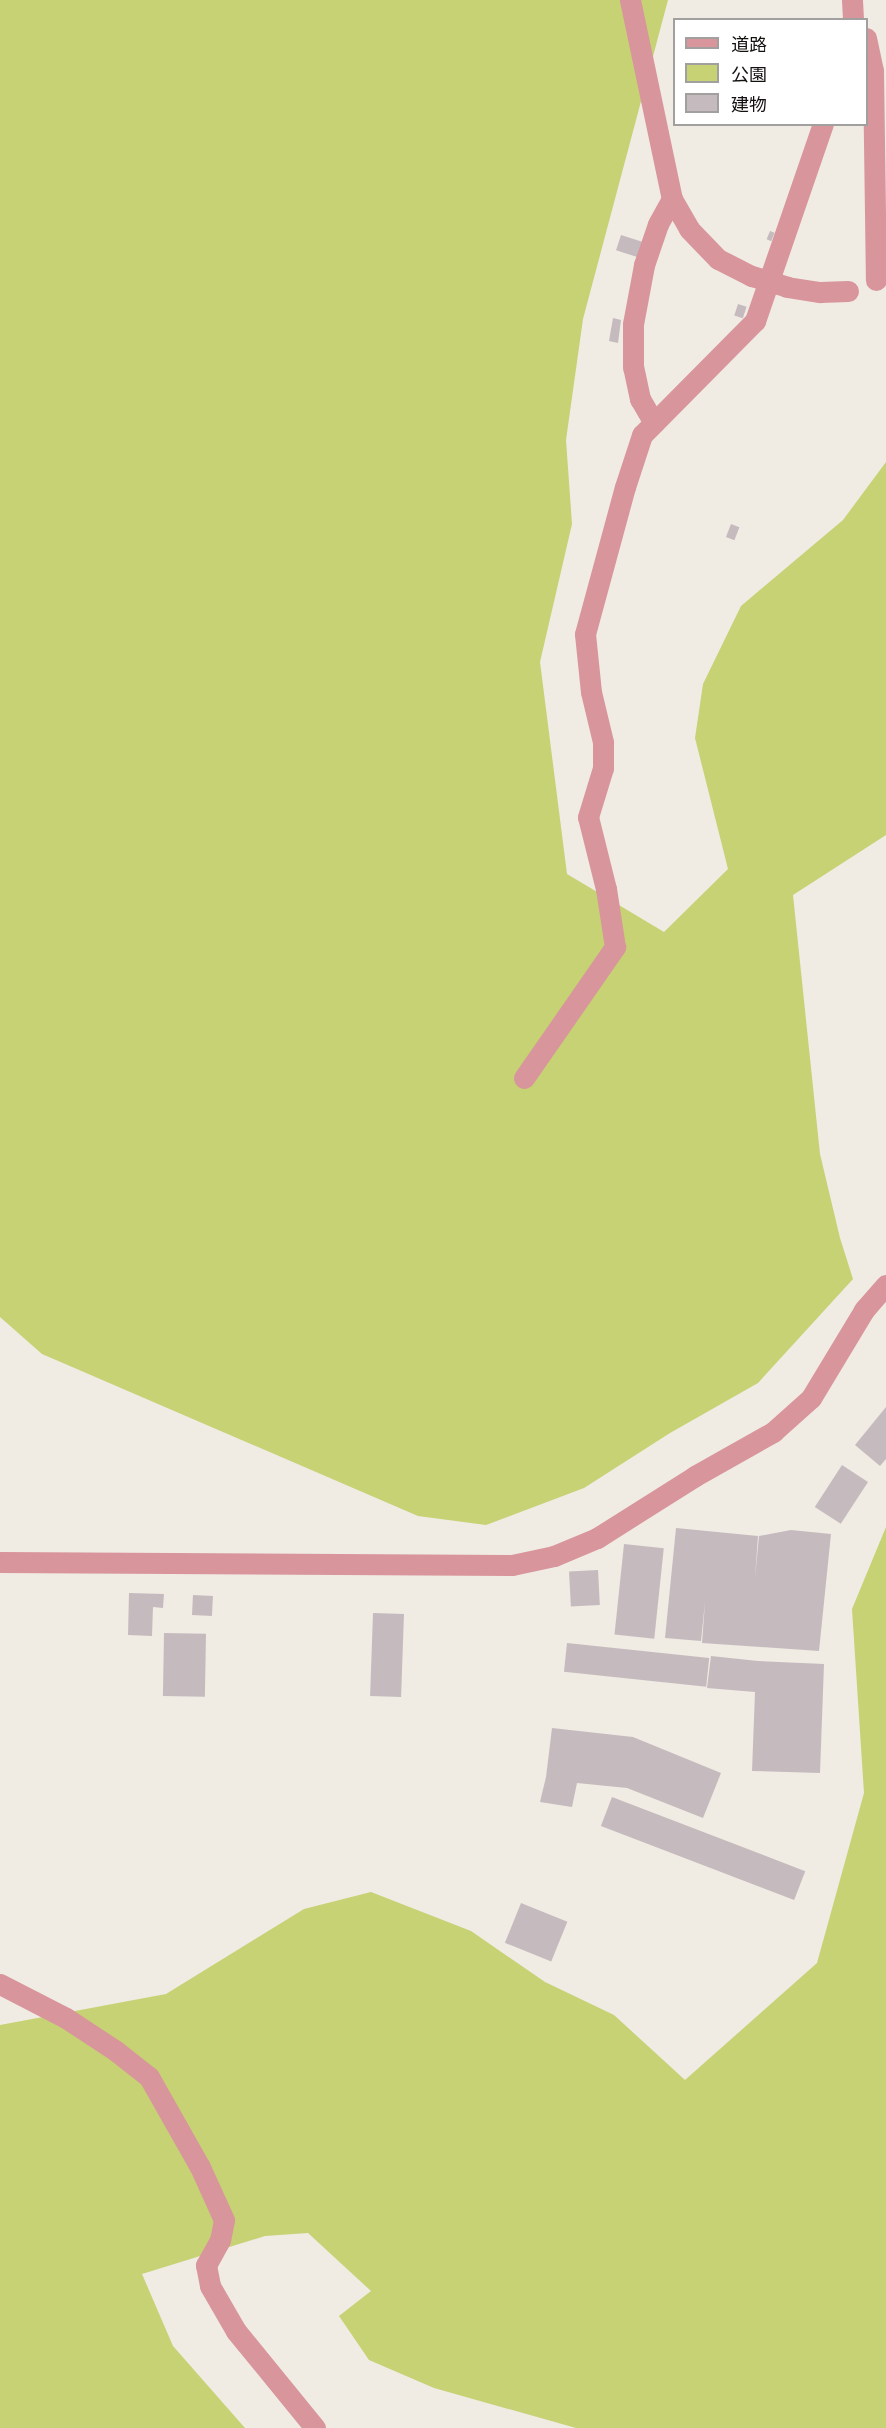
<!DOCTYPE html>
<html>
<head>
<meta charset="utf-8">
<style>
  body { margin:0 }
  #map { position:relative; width:886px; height:2428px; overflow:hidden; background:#f0ebe3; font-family:Literata,"Noto Sans JP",serif }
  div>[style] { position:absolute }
  .green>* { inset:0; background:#c6d274 }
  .building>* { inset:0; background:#c5bbbf; transform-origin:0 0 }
  .minor>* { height:21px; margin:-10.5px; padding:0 10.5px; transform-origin:10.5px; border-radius:10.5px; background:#d8959c }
  .minor-bridge>* { height:21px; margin:-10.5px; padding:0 10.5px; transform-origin:10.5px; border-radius:10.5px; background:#d8959c }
  span { translate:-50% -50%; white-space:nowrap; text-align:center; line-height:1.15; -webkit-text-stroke:4.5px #fff; paint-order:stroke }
  .legend { position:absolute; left:673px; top:18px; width:195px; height:108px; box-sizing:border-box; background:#fff; border:2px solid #a1a09f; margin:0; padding:8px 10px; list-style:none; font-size:18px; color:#13110f }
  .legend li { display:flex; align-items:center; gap:12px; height:30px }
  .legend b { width:30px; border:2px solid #a1a09f }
</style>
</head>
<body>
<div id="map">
  <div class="green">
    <div style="clip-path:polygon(0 0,668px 0,583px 319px,566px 440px,572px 524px,540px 662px,567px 874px,664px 932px,728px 869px,695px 738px,703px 684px,741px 606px,843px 520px,886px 462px,886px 835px,793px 895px,820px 1154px,840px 1238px,853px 1279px,758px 1383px,670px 1433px,584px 1488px,486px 1525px,418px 1516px,42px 1354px,0 1317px)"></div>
    <div style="clip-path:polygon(886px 1527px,886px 2428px,576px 2428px,434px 2388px,369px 2360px,339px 2316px,371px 2291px,308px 2233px,265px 2236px,142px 2274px,173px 2346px,245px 2428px,0 2428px,0 2025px,166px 1994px,304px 1909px,371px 1892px,471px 1931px,545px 1982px,614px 2015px,685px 2080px,817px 1963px,864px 1793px,852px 1609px)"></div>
  </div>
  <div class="building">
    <div style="left:770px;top:231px;width:5px;height:9px;rotate:22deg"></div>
    <div style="left:621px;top:235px;width:23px;height:16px;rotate:18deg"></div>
    <div style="left:738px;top:304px;width:9px;height:12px;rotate:18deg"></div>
    <div style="clip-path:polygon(613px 318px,621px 320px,618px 343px,609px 341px)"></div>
    <div style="left:731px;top:524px;width:9px;height:14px;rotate:21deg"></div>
    <div style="clip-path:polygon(886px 1407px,886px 1459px,880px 1466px,855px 1445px)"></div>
    <div style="left:842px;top:1465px;width:31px;height:50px;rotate:33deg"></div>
    <div style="clip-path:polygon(676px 1528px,758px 1536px,755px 1578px,759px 1536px,791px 1530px,831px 1534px,819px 1651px,702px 1643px,705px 1602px,701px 1641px,665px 1638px)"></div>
    <div style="left:624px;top:1544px;width:40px;height:91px;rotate:6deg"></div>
    <div style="left:598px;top:1570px;width:35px;height:29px;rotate:87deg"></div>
    <div style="clip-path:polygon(129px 1593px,164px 1594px,163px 1608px,153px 1607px,152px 1636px,128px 1635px)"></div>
    <div style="left:193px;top:1595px;width:20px;height:20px;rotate:3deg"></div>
    <div style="left:373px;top:1613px;width:31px;height:83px;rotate:2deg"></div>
    <div style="left:164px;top:1633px;width:42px;height:63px;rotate:1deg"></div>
    <div style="left:567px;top:1643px;width:143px;height:29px;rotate:6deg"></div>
    <div style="clip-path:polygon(711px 1656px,758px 1661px,824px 1664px,820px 1773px,752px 1771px,755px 1692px,707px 1688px)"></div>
    <div style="clip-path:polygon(552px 1728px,633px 1737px,721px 1773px,703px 1818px,627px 1788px,577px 1783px,572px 1807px,540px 1802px,546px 1777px)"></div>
    <div style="left:612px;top:1797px;width:207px;height:31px;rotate:21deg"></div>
    <div style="left:521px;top:1903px;width:50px;height:43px;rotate:22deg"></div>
  </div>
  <div class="minor">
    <div style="left:630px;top:0;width:203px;rotate:78.1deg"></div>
    <div style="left:672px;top:199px;width:34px;rotate:60deg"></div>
    <div style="left:689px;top:229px;width:42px;rotate:46deg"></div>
    <div style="left:718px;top:259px;width:38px;rotate:27deg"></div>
    <div style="left:852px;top:0;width:20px;rotate:87deg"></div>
    <div style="left:866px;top:38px;width:33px;rotate:78deg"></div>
    <div style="left:873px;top:70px;width:210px;rotate:89.2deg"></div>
    <div style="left:654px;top:423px;width:28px;rotate:-120deg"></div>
    <div style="left:640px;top:399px;width:33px;rotate:-102deg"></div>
    <div style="left:633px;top:367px;width:43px;rotate:-90deg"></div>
    <div style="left:633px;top:324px;width:60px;rotate:-79.4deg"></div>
    <div style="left:644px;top:265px;width:43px;rotate:-71.1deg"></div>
    <div style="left:658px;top:224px;width:29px;rotate:-61deg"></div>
    <div style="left:524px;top:1078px;width:160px;rotate:-55.2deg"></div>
    <div style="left:615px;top:947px;width:59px;rotate:-98.8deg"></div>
    <div style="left:606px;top:889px;width:74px;rotate:-104deg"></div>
    <div style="left:588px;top:817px;width:51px;rotate:-73deg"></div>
    <div style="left:603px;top:768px;width:26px;rotate:-90deg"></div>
    <div style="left:603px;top:742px;width:51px;rotate:-103.5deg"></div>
    <div style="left:591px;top:692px;width:58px;rotate:-95.9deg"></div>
    <div style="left:585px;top:634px;width:152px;rotate:-74.8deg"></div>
    <div style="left:625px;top:487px;width:55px;rotate:-71.9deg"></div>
    <div style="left:642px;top:435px;width:161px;rotate:-45.3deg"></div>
    <div style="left:755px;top:321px;width:208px;rotate:-71deg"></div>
    <div style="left:0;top:1562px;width:512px;rotate:0.34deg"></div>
    <div style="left:512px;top:1565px;width:43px;rotate:-12.1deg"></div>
    <div style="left:554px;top:1556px;width:47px;rotate:-22.7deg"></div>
    <div style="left:597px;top:1538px;width:116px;rotate:-32.3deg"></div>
    <div style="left:695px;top:1476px;width:90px;rotate:-29.4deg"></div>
    <div style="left:773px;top:1432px;width:51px;rotate:-41.8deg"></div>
    <div style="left:811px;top:1398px;width:103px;rotate:-58.9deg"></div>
    <div style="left:864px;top:1310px;width:33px;rotate:-49deg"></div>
    <div style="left:0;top:1984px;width:74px;rotate:27.3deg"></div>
    <div style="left:66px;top:2018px;width:60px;rotate:33.4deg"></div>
    <div style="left:116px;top:2051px;width:42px;rotate:38.2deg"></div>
    <div style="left:149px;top:2077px;width:103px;rotate:60.5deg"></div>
    <div style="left:200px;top:2167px;width:58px;rotate:65.6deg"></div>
    <div style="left:224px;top:2220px;width:20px;rotate:101deg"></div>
    <div style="left:220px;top:2240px;width:29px;rotate:119deg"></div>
    <div style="left:206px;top:2265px;width:21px;rotate:79deg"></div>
    <div style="left:210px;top:2286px;width:52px;rotate:60deg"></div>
    <div style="left:236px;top:2331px;width:125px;rotate:50.8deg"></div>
  </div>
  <div class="minor-bridge">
    <div style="left:752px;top:276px;width:37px;rotate:17deg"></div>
    <div style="left:787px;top:287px;width:33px;rotate:9deg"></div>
    <div style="left:820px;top:292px;width:28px;rotate:-2deg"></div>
  </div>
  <ul class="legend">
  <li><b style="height:8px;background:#d8959c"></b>道路</li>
  <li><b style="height:16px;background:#c6d274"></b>公園</li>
  <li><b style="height:16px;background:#c5bbbf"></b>建物</li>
  </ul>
</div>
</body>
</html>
